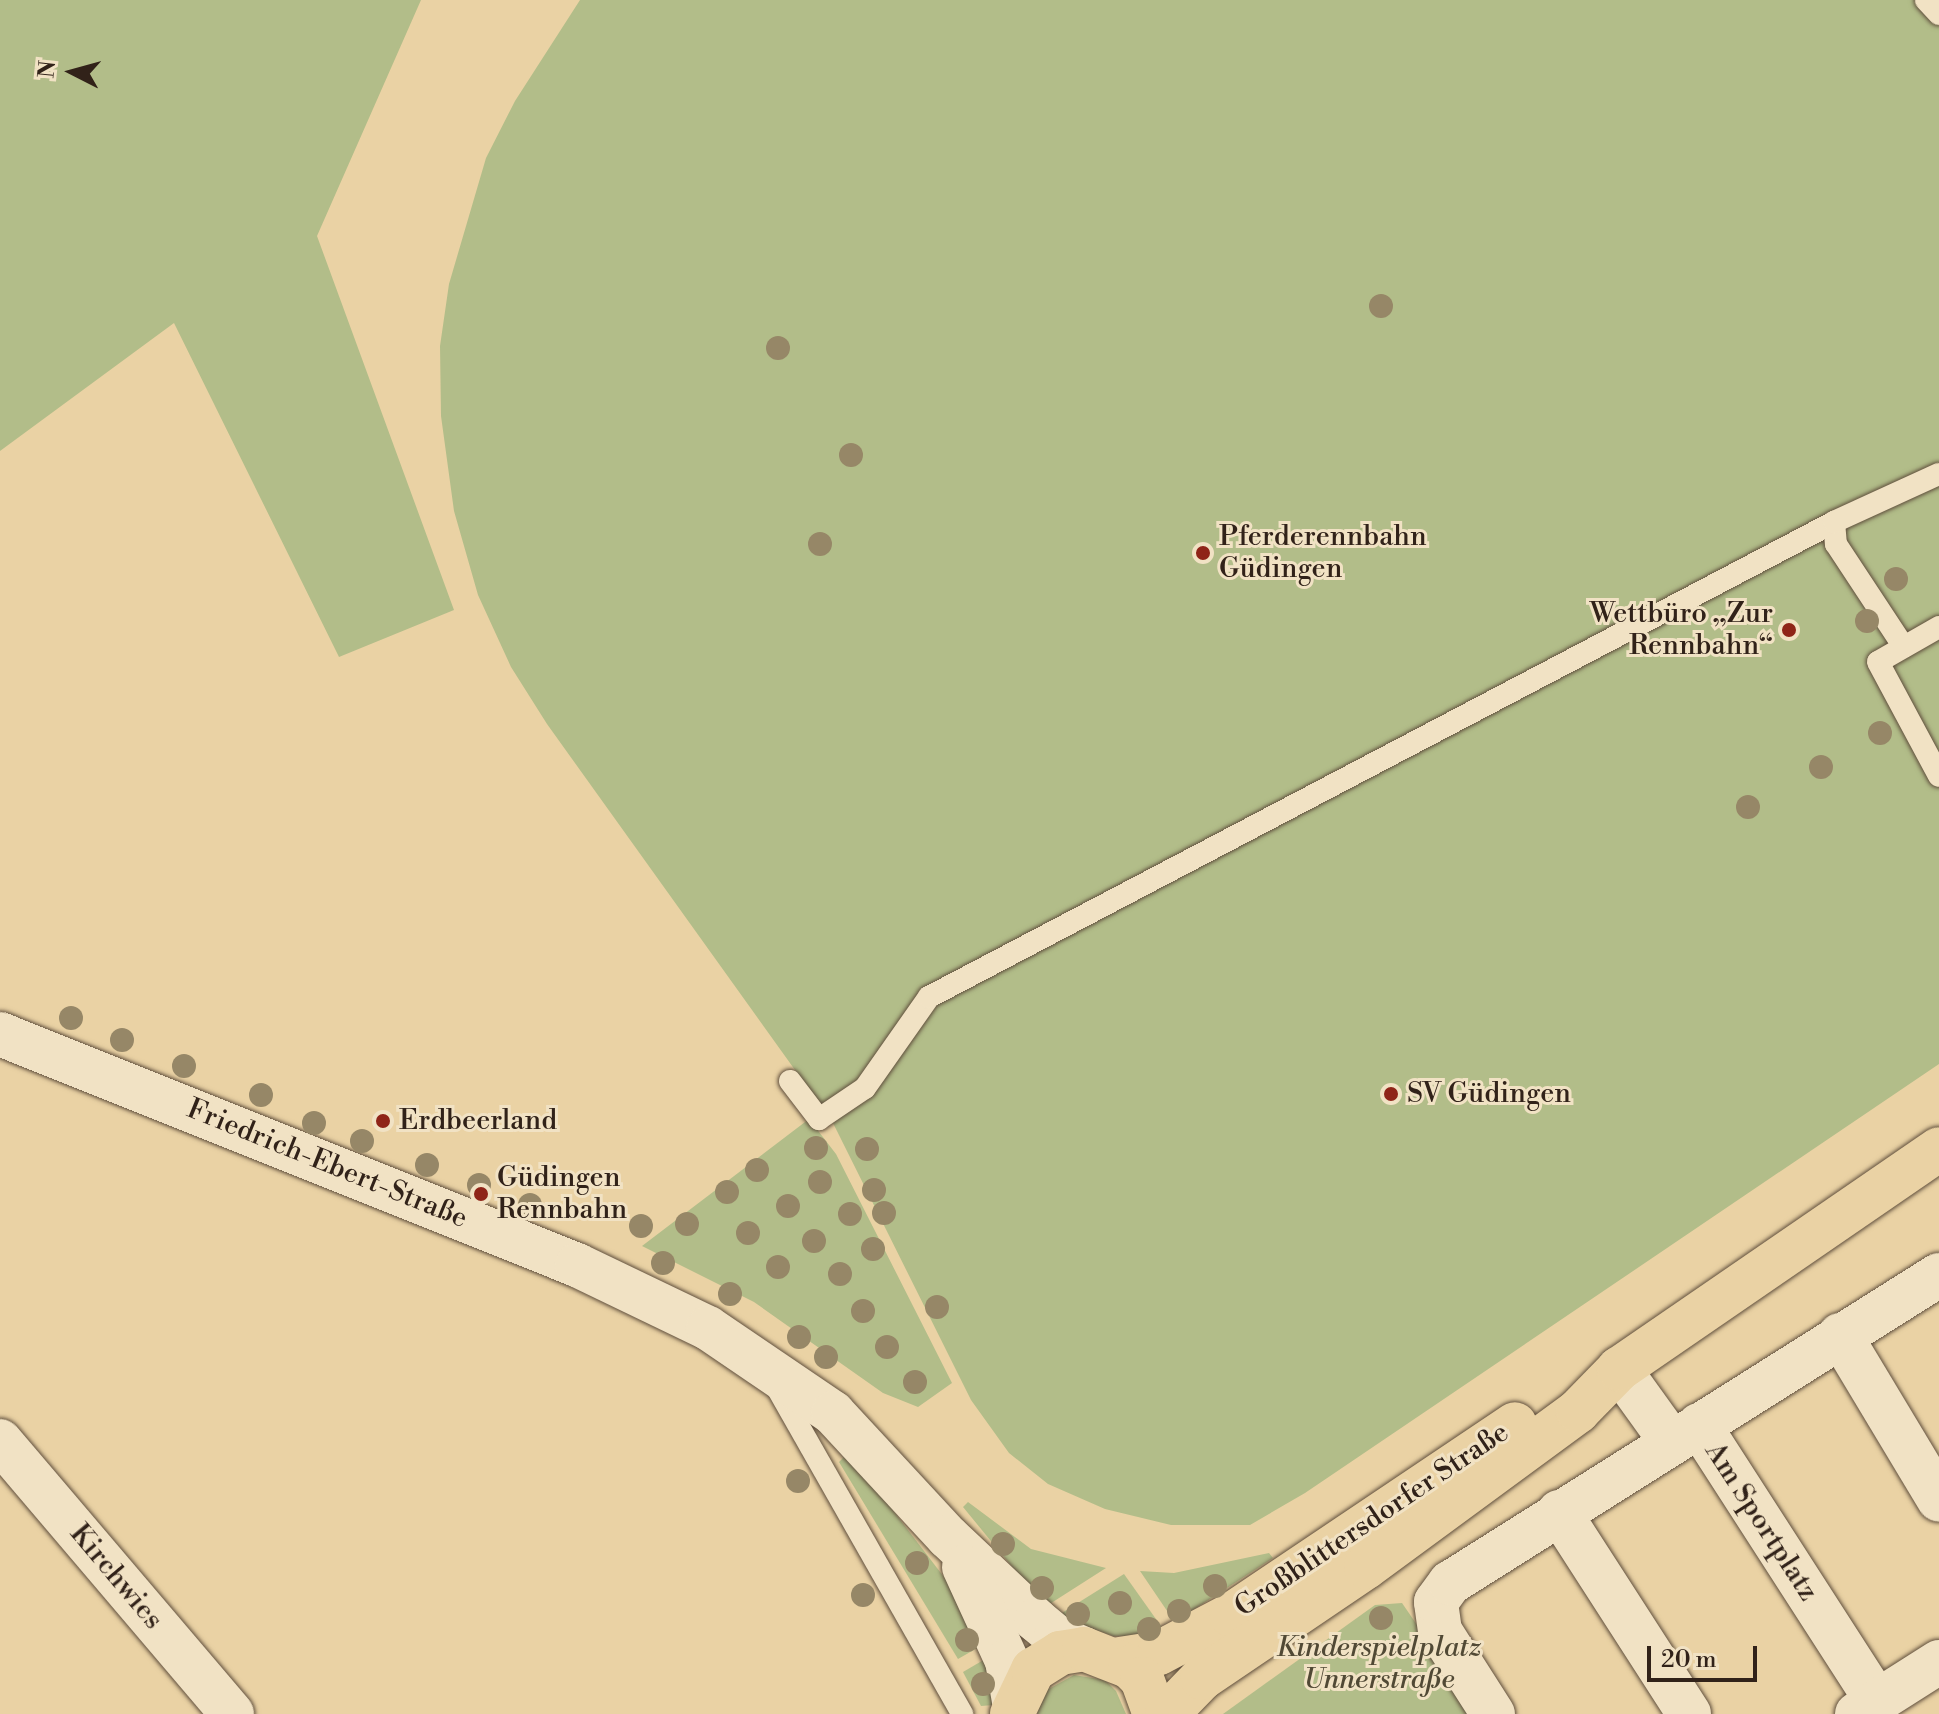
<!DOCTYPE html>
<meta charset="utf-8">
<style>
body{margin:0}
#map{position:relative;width:1939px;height:1714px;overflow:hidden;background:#ead2a4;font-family:"Libre Bodoni",serif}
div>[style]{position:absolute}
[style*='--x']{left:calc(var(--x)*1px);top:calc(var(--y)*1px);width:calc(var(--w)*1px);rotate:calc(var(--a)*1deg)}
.green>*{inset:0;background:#b2bd89}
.roads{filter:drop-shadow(0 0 2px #5f4e3c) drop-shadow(0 0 2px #5f4e3c)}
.lane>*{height:22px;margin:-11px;padding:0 11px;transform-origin:11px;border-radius:11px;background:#f1e2c4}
.street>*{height:44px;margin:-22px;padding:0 22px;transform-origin:22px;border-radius:22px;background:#f1e2c4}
.secondary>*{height:44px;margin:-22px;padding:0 22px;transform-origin:22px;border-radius:22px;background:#f1e2c4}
.primary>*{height:44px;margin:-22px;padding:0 22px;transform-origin:22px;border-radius:22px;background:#ead2a4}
.trees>*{width:24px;height:24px;margin:-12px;border-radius:50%;background:#968767}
.dots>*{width:22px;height:22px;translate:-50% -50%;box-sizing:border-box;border:4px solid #f1e2c4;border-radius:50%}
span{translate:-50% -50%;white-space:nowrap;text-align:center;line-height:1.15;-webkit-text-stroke:6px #f1e2c4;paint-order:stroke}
.poi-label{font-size:28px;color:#312219}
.left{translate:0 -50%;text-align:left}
.right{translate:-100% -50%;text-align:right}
.street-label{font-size:28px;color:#312219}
.park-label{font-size:28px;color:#514935;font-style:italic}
.north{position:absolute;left:32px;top:32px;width:80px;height:80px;-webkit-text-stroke:6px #f1e2c4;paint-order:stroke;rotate:276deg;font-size:22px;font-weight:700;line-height:32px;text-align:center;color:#312219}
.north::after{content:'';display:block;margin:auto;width:28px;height:36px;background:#312219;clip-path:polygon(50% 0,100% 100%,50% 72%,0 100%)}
.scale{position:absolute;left:1647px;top:1646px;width:110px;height:36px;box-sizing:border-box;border:4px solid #312219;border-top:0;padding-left:10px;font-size:24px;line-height:28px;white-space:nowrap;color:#312219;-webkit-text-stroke:6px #f1e2c4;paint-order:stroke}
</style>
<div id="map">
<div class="green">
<div style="clip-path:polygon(0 0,421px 0,317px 236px,454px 610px,339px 657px,174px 323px,0 451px)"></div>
<div style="clip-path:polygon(580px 0,1939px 0,1939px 1064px,1305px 1493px,1250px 1525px,1171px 1525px,1105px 1509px,1048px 1484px,1009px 1453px,971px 1400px,833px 1123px,547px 724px,511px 667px,478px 595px,454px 511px,441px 416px,440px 346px,449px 284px,486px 158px,515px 101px)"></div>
<div style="clip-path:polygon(809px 1119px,836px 1154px,952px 1383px,918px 1407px,883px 1393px,754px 1302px,642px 1246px)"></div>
<div style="clip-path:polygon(844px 1457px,888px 1504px,970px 1611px,986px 1643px,958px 1659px,839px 1462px)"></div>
<div style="clip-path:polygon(968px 1502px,1031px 1549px,1106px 1568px,1045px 1607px,963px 1507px)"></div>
<div style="clip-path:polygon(1269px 1553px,1273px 1558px,1193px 1610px,1180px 1630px,1140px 1571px,1174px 1573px)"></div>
<div style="clip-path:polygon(1124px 1574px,1168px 1636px,1113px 1636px,1057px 1616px)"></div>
<div style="clip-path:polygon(1402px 1603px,1478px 1714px,1223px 1714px,1375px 1605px)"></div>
<div style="clip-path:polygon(992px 1655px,994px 1705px,981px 1706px,963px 1672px)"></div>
<div style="clip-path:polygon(1074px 1675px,1105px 1680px,1116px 1691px,1126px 1714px,1037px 1714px,1047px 1690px)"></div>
</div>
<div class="roads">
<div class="lane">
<div style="--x:1926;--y:0;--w:19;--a:47"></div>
<div style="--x:1834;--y:522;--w:22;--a:85"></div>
<div style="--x:1836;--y:544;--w:123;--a:56.6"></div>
<div style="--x:1939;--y:627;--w:70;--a:150.2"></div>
<div style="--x:1878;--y:662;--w:129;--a:61.8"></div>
<div style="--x:790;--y:1081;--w:48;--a:52.7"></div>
<div style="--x:819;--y:1119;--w:55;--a:-34"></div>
<div style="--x:865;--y:1088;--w:111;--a:-54.9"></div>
<div style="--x:929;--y:997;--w:1022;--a:-27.69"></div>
<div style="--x:1834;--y:522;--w:115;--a:-24.6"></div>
<div style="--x:776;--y:1386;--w:377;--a:60.4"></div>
</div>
<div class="street">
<div style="--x:1840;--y:1335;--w:192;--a:59"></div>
<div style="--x:1619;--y:1369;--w:89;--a:54.2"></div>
<div style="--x:1699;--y:1425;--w:327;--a:57.2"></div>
<div style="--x:0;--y:1441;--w:358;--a:49.6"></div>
<div style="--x:1559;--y:1512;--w:240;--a:57.2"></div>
<div style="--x:1493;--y:1714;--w:98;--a:-122.6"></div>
<div style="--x:1440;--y:1631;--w:29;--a:-98"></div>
<div style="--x:1436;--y:1602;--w:24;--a:-54"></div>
<div style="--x:1450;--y:1583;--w:578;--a:-32.21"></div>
<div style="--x:1857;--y:1714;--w:97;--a:-32.4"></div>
</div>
<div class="secondary">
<div style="--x:0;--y:1034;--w:622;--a:21.82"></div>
<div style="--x:577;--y:1265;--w:145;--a:25.7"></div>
<div style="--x:708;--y:1328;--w:151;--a:34.2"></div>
<div style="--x:833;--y:1413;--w:169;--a:47.2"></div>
<div style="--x:948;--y:1537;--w:121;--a:43.3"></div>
<div style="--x:1036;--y:1620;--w:26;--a:40"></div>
<div style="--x:1056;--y:1637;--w:30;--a:23"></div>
<div style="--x:964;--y:1567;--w:103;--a:65.4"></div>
<div style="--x:1007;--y:1661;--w:41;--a:80.1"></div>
</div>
<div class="primary">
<div style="--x:1120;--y:1659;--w:39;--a:-9"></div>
<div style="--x:1159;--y:1653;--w:81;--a:-27.8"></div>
<div style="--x:1231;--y:1615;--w:342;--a:-33.9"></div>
<div style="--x:1012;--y:1714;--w:49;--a:-64.5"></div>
<div style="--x:1033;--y:1670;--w:32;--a:-32"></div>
<div style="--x:1060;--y:1653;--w:24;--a:-9"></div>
<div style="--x:1084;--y:1649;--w:49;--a:21.4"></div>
<div style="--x:1130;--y:1667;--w:17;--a:45"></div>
<div style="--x:1142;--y:1679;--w:37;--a:70"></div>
<div style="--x:1167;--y:1714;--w:50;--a:-45.8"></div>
<div style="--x:1202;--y:1678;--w:198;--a:-34.1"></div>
<div style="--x:1366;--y:1567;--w:263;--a:-36.3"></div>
<div style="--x:1578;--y:1411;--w:59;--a:-45.7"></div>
<div style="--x:1619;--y:1369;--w:388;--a:-34.5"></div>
</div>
</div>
<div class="trees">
<div style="left:1381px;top:306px"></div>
<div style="left:778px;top:348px"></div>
<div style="left:851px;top:455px"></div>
<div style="left:820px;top:544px"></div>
<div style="left:1896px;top:579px"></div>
<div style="left:1867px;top:621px"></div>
<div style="left:1880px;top:733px"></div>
<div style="left:1821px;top:767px"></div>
<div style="left:1748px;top:807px"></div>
<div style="left:71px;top:1018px"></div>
<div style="left:122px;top:1040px"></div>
<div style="left:184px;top:1066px"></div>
<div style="left:261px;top:1095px"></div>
<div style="left:314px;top:1123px"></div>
<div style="left:362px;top:1141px"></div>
<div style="left:816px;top:1148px"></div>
<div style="left:867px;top:1149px"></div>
<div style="left:427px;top:1165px"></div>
<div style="left:757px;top:1170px"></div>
<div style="left:820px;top:1182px"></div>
<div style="left:479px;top:1185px"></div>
<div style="left:874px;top:1190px"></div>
<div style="left:727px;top:1192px"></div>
<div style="left:530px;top:1205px"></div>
<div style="left:788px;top:1206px"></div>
<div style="left:884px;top:1213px"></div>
<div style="left:850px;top:1214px"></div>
<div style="left:687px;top:1224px"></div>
<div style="left:641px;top:1226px"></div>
<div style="left:748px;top:1233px"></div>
<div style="left:814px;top:1241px"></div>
<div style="left:873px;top:1249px"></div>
<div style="left:663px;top:1263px"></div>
<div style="left:778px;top:1267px"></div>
<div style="left:840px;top:1274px"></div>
<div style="left:730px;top:1294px"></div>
<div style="left:937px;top:1307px"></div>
<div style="left:863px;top:1311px"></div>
<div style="left:799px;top:1337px"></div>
<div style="left:887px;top:1347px"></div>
<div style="left:826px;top:1357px"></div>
<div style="left:915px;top:1382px"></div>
<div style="left:798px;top:1481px"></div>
<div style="left:1003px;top:1544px"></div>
<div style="left:917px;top:1563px"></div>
<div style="left:1215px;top:1586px"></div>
<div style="left:1042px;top:1588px"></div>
<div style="left:863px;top:1595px"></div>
<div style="left:1120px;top:1603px"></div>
<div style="left:1179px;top:1611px"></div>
<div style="left:1078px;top:1614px"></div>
<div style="left:1381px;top:1618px"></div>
<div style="left:1149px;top:1629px"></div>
<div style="left:967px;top:1640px"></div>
<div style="left:983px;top:1684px"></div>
</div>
<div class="dots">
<div style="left:1203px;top:553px;background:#8f2418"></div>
<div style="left:1789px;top:630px;background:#8f2418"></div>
<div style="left:1391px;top:1094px;background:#8f2418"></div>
<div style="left:383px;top:1121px;background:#8f2418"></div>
<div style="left:481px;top:1194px;background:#8f2418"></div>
</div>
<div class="poi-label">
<span class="left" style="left:1219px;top:553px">Pferderennbahn<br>Güdingen</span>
<span class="right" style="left:1773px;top:630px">Wettbüro „Zur<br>Rennbahn“</span>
<span class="left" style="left:1407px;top:1094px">SV Güdingen</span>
<span class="left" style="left:399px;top:1121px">Erdbeerland</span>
<span class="left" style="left:497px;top:1194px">Güdingen<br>Rennbahn</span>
</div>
<div class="street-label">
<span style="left:327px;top:1164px;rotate:22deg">Friedrich-Ebert-Straße</span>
<span style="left:1372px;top:1520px;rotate:-34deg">Großblittersdorfer Straße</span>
<span style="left:1761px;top:1522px;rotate:57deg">Am Sportplatz</span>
<span style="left:116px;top:1577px;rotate:50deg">Kirchwies</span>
</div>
<div class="park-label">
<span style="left:1379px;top:1664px">Kinderspielplatz<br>Unnerstraße</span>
</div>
<div class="north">N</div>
<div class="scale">20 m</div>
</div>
